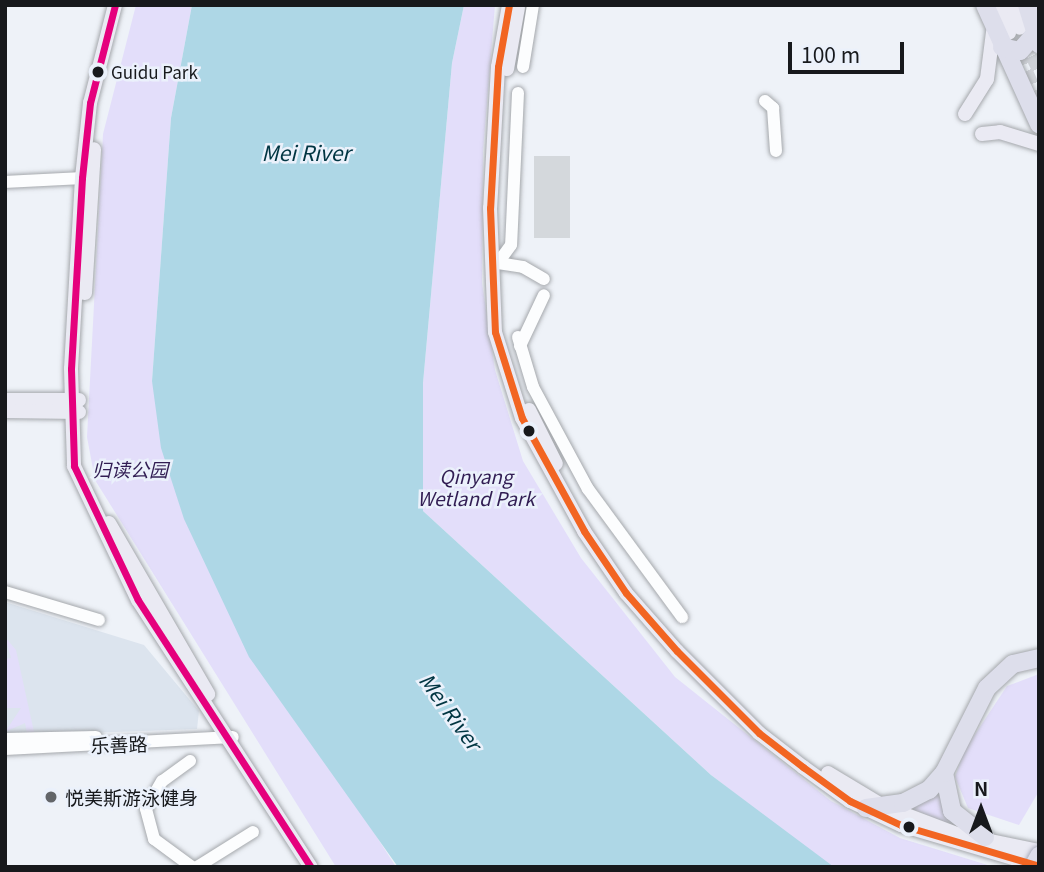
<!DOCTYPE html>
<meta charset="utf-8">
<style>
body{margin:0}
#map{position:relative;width:1044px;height:872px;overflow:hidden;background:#eef2f8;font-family:Georgia,"Noto Sans SC",serif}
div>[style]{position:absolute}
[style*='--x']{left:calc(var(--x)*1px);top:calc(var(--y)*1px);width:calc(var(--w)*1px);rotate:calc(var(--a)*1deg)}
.built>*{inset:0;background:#dce4ee}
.green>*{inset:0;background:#e3defa}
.water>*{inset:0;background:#aed7e6}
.building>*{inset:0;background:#d4d8dc;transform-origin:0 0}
.major-tunnel>*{height:14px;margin-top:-7px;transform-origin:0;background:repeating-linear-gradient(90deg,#ced1d7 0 14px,transparent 0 21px)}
.roads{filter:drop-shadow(0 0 2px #a5a8ac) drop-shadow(0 0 2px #a5a8ac)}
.minor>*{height:12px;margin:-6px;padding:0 6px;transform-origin:6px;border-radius:6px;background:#fcfdfe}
.major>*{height:14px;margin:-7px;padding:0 7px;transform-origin:7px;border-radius:7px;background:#eaeaf3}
.highway>*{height:18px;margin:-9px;padding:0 9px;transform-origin:9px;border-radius:9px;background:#dddeeb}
.bridges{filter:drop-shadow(0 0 2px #aaadbd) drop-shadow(0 0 2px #aaadbd)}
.highway-bridge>*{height:18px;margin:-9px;padding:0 9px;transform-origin:9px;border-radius:9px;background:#dddeeb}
.bus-1>*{height:7px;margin:-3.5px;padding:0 3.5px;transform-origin:3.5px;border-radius:3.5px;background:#f26522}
.bus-2>*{height:7px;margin:-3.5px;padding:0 3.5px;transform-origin:3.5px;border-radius:3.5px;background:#e5007d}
.dots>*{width:19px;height:19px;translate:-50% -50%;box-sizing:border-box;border:4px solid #ebf1fb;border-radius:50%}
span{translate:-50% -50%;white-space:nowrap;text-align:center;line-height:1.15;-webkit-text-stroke:5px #ebf1fb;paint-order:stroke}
.bus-label{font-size:17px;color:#17191c}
.left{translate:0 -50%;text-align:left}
.park-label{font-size:19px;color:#311d53;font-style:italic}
.street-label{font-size:19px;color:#17191c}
.poi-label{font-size:19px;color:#17191c}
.water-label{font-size:21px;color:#003542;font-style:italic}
.frame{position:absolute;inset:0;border:7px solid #17191c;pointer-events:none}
.north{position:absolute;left:946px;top:774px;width:70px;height:70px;-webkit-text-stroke:5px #ebf1fb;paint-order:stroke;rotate:0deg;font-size:19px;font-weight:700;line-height:28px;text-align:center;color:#17191c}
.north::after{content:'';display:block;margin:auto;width:24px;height:32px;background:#17191c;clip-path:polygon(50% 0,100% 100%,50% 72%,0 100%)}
.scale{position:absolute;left:788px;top:42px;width:116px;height:32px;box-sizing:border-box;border:4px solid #17191c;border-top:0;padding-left:9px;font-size:21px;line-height:24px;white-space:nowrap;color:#17191c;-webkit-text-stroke:5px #ebf1fb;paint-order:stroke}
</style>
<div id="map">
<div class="built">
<div style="clip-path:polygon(5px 602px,144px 645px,199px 711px,197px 729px,5px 736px)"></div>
</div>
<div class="green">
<div style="clip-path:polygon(136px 5px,192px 5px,171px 118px,152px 381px,336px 773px,396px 867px,336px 867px,95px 480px,87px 437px,103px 134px)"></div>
<div style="clip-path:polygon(464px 5px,495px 5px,483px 151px,482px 283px,495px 370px,523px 461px,581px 558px,675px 677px,831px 801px,900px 838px,994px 867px,834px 867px,821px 860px,711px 775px,423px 511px,423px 383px,452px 63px)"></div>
<div style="clip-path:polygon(5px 637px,16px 650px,34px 732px,27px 733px,25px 723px,5px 732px,21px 708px,5px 708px,5px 659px,11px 658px)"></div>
<div style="clip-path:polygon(1039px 674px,1039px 791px,1019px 825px,968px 808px,955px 777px,964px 751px,1007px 686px)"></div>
<div style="clip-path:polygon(939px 790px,946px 809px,957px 827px,907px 807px)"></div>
</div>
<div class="water">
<div style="clip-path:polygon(192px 5px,464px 5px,452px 63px,423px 383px,423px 511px,711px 775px,834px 867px,398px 867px,249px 657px,184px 519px,161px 448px,152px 381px,171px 118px)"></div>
</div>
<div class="building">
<div style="left:534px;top:156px;width:36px;height:82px"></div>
</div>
<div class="major-tunnel">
<div style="--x:1009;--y:33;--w:74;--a:66.2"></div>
<div style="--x:1023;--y:37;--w:37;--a:64"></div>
</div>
<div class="roads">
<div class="minor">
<div style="--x:523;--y:67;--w:63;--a:-80.8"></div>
<div style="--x:518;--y:93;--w:152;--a:92.6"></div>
<div style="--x:511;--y:245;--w:22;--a:126"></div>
<div style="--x:498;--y:263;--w:25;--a:9"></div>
<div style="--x:523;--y:267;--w:24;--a:30"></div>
<div style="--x:765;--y:101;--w:11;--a:41"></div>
<div style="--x:773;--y:108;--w:43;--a:86"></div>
<div style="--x:5;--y:182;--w:77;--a:-3"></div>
<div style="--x:518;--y:337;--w:52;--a:73.3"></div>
<div style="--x:533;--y:387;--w:116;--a:61.7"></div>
<div style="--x:588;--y:489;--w:159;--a:53.7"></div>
<div style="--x:520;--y:346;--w:56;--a:-64.8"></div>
<div style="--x:5;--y:592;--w:98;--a:16.6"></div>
<div style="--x:5;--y:739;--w:91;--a:-1.3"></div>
<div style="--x:5;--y:749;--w:228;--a:-3"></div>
<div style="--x:190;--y:761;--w:34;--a:144"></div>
<div style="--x:162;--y:781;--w:32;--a:120"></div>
<div style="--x:146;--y:809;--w:31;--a:75"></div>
<div style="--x:154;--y:839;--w:47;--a:36.4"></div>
<div style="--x:197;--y:867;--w:66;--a:-32"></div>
</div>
<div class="major">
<div style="--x:115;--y:5;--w:101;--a:104.3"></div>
<div style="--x:90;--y:103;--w:75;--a:96.1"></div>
<div style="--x:82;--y:178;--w:191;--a:93.3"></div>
<div style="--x:71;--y:369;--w:97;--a:88.2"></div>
<div style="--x:74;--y:466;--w:148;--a:64.5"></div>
<div style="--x:138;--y:600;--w:318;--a:57.1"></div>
<div style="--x:509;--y:5;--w:63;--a:100.1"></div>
<div style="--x:498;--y:67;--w:141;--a:93.2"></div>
<div style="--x:490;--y:208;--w:124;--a:87.7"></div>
<div style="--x:495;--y:332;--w:90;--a:72.6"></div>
<div style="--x:522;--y:418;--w:129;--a:61.2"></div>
<div style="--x:584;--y:531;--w:75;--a:55.9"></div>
<div style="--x:626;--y:593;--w:77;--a:48.7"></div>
<div style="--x:677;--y:651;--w:116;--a:45"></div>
<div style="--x:759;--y:733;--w:56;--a:37.7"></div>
<div style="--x:803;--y:767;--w:58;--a:35.9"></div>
<div style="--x:850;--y:801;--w:56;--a:25.2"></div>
<div style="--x:901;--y:825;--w:144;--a:16.5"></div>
<div style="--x:1001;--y:5;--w:29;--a:74"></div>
<div style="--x:1012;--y:5;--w:24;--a:71"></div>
<div style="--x:507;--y:69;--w:63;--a:-79.9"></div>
<div style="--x:965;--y:114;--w:41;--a:-57.8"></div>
<div style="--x:987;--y:79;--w:47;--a:-82.7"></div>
<div style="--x:982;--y:134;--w:18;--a:-6"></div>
<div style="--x:1000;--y:132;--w:41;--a:17.1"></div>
<div style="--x:85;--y:293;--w:144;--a:-86.4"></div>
<div style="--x:5;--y:400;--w:74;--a:0"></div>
<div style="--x:529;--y:410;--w:60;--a:63.4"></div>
<div style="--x:5;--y:411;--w:74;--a:0.8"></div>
<div style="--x:109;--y:523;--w:198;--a:59.9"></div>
<div style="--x:828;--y:773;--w:64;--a:31"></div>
<div style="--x:883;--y:806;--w:79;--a:20.7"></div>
<div style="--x:957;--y:834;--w:84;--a:11.7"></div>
</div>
<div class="highway">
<div style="--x:985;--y:5;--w:131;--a:65.6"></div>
<div style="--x:1027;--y:5;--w:41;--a:72.9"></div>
<div style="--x:1002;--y:47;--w:18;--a:13"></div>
<div style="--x:1020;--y:51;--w:23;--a:-49"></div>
<div style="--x:944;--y:773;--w:39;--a:78"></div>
<div style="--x:952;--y:811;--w:42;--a:38.2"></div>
<div style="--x:866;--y:808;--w:37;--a:-8"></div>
<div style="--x:903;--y:803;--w:29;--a:-27"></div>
<div style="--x:929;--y:790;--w:23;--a:-49"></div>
<div style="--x:944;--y:773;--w:95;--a:-63.2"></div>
<div style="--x:987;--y:688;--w:35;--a:-43"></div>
<div style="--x:1013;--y:664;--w:27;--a:-13"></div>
</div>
</div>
<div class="bridges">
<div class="highway-bridge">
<div style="--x:1033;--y:867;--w:13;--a:-61"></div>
</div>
</div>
<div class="bus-1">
<div style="--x:509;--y:5;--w:63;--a:100.1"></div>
<div style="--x:498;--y:67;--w:141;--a:93.2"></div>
<div style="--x:490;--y:208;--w:124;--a:87.7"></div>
<div style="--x:495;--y:332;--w:90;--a:72.6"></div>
<div style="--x:522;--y:418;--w:129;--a:61.2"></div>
<div style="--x:584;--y:531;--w:75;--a:55.9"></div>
<div style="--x:626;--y:593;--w:77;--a:48.7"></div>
<div style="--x:677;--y:651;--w:116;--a:45"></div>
<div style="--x:759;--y:733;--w:56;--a:37.7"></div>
<div style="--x:803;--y:767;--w:58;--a:35.9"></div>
<div style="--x:850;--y:801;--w:56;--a:25.2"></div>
<div style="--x:901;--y:825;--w:144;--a:16.5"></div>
</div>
<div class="bus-2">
<div style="--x:115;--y:5;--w:101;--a:104.3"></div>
<div style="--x:90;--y:103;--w:75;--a:96.1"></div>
<div style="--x:82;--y:178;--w:191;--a:93.3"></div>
<div style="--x:71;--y:369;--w:97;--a:88.2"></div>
<div style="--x:74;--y:466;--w:148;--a:64.5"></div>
<div style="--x:138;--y:600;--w:318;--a:57.1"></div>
</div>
<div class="dots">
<div style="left:98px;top:72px;background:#17191c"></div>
<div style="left:529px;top:431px;background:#17191c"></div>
<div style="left:51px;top:797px;background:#626569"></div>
<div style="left:909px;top:827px;background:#17191c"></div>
</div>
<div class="bus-label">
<span class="left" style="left:111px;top:72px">Guidu Park</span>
</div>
<div class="park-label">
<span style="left:130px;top:469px">归读公园</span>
<span style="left:476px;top:487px">Qinyang<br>Wetland Park</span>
</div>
<div class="street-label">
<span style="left:119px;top:744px;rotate:-2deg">乐善路</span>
</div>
<div class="poi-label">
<span class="left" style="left:65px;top:797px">悦美斯游泳健身</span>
</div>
<div class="water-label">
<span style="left:306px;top:152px">Mei River</span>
<span style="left:451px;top:711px;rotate:54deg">Mei River</span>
</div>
<div class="frame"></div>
<div class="north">N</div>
<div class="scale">100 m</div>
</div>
